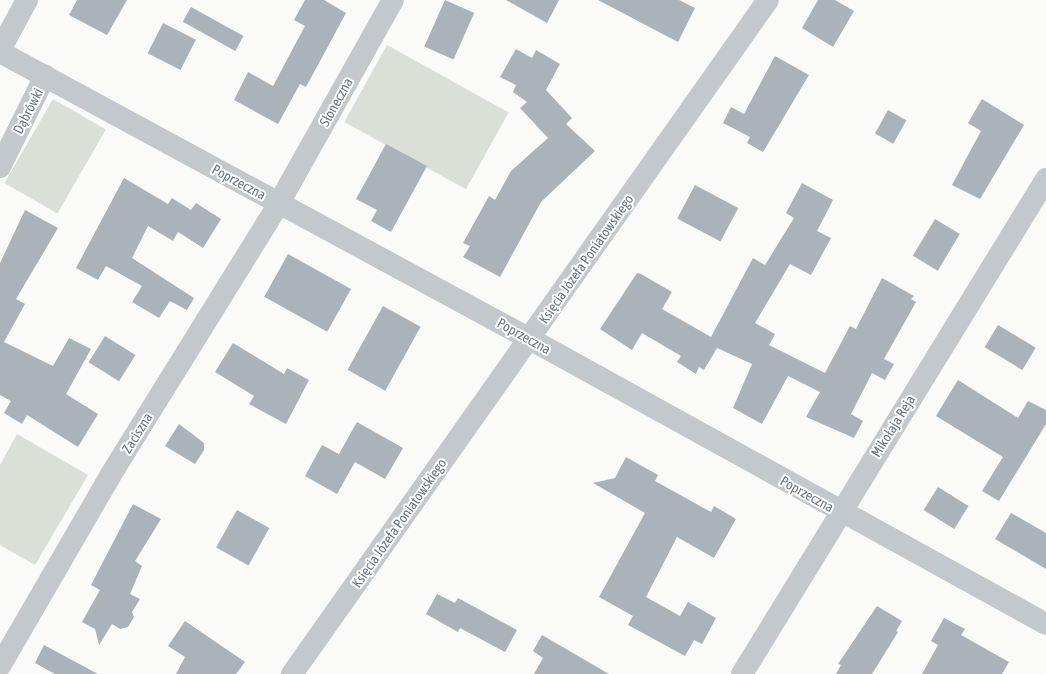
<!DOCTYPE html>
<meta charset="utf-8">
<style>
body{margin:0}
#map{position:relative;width:1046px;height:674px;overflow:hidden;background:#fafaf8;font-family:"Asap Condensed",sans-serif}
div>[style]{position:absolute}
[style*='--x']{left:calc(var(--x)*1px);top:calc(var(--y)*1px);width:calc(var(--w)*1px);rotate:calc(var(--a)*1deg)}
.green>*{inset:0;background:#dadfd7;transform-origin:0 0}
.building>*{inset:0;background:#aab3b9;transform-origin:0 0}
.street>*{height:22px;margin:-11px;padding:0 11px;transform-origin:11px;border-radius:11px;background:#c3c8cc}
span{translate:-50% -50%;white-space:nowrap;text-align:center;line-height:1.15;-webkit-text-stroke:4px #fff;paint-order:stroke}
.street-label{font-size:14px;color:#657683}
</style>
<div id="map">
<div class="green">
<div style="left:387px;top:45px;width:139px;height:88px;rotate:29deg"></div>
<div style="left:53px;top:99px;width:61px;height:97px;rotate:30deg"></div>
<div style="clip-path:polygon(17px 434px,88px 475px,35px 565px,0 545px,0 465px)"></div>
</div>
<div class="building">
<div style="clip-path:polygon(77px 0,127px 0,107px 35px,69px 15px)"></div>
<div style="clip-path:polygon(305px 0,324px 0,346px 13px,306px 87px,300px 84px,278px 124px,234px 100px,248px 72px,273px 86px,305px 26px,294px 20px)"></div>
<div style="left:445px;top:0;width:32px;height:51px;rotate:24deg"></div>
<div style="clip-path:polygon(506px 0,559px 0,547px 23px)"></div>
<div style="clip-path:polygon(598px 0,679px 0,695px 8px,678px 42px)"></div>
<div style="clip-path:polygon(818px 0,835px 0,854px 11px,833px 47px,802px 28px)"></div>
<div style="left:191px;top:7px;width:60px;height:17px;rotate:29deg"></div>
<div style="left:163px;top:23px;width:37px;height:34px;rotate:27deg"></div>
<div style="clip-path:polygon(516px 49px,532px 58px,536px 50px,560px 64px,546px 90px,572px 118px,566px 124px,595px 151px,541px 202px,500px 277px,463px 257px,470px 246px,463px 243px,489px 196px,495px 200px,511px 171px,548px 138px,520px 108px,527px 102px,513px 92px,516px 85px,500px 77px)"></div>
<div style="clip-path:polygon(775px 56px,809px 75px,763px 152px,747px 143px,750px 137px,723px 123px,731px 107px,744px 114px)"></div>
<div style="clip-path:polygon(982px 99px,1024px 125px,980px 199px,952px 185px,981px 131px,968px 123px)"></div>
<div style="left:888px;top:110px;width:21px;height:27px;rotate:29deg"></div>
<div style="clip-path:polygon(386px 144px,427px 166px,391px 232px,371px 221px,377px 210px,356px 199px)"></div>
<div style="clip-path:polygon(124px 178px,168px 204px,172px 198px,191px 210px,196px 203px,221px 219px,203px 248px,178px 232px,173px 241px,148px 226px,132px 258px,194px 298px,187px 310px,170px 301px,159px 318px,132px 302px,142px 286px,106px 266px,98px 280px,76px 268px)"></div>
<div style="clip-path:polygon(802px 183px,833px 200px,817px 231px,831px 238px,811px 275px,790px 264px,755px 323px,775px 334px,769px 345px,825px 373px,850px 326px,856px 329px,882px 278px,914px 296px,911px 299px,916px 302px,884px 359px,894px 364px,885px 380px,872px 373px,851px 414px,863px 421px,854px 438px,806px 417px,820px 392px,788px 376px,762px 424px,733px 408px,752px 364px,717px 348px,704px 370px,699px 367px,696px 374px,677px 362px,681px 356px,642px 333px,632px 350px,600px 329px,637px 273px,641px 274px,672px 292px,662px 309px,711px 337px,753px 258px,765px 265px,794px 218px,786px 213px)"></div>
<div style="left:695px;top:185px;width:49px;height:38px;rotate:28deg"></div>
<div style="clip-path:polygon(25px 210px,58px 228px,16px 299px,25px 304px,4px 342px,53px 366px,69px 338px,91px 349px,66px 394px,98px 414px,78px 447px,27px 415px,22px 424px,4px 413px,11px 401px,0 395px,0 263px)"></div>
<div style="left:935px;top:219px;width:29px;height:43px;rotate:31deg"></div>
<div style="left:288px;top:254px;width:72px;height:49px;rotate:29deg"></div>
<div style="left:383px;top:306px;width:43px;height:73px;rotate:29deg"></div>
<div style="left:998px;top:325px;width:44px;height:26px;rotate:31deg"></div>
<div style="left:105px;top:336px;width:36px;height:31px;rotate:32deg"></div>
<div style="clip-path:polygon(233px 343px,284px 374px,287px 368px,309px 380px,286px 424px,249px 404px,254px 396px,215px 372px)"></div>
<div style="clip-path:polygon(958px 380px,1018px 418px,1028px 401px,1046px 410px,1046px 424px,999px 501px,982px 491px,1003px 457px,936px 416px)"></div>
<div style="clip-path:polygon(357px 422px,403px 448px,385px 479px,355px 462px,337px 494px,305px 476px,322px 445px,339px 454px)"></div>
<div style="clip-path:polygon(179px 424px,204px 443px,204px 450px,195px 464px,165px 446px)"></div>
<div style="clip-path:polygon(626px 457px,658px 475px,655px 481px,711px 512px,714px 506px,736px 519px,714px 558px,677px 537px,646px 597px,680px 616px,688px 602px,716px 618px,702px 644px,694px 640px,685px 656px,628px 625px,633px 616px,599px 597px,645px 513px,593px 483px,615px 478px)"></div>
<div style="left:938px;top:487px;width:36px;height:27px;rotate:32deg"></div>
<div style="clip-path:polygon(133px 504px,161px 519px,135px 561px,142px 566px,130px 594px,140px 599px,132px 612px,134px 617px,128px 627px,120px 629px,112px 624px,99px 645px,95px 629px,82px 622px,100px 590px,91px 585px)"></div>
<div style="left:237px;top:510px;width:37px;height:43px;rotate:29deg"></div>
<div style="clip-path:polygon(1011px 513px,1046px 533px,1046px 569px,995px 539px)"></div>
<div style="clip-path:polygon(437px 594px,455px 603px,458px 598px,517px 630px,505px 652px,460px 628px,458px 632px,426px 614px)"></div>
<div style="clip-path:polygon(877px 606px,902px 621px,896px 631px,898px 632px,872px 674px,836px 674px,841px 665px,838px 664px)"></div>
<div style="clip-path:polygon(944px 618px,965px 629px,961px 635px,1009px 662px,1002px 674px,922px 674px,938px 645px,931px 641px)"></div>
<div style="clip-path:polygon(185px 621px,245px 662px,236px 674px,176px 674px,185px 657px,168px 646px)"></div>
<div style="clip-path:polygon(542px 635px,609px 674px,534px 674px,543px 658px,533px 651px)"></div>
<div style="clip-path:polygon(44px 645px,98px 674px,55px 674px,35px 663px)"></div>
</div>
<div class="street">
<div style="--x:0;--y:50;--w:57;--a:-61.6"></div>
<div style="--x:0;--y:52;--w:603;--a:28.44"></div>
<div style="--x:530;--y:339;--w:589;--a:28.91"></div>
<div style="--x:0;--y:167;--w:102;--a:-63.7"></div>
<div style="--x:0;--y:666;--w:220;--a:-59.9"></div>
<div style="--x:110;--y:476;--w:321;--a:-58.2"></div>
<div style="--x:279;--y:203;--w:233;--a:-60.7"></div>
<div style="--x:292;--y:674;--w:825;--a:-54.77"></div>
<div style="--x:742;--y:674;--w:581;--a:-58.44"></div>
</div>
<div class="street-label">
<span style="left:336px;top:102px;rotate:-61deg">Słoneczna</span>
<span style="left:28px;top:111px;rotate:-63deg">Dąbrówki</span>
<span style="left:239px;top:182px;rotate:28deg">Poprzeczna</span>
<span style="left:586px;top:259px;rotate:-55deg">Księcia Józefa Poniatowskiego</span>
<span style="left:524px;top:336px;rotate:29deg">Poprzeczna</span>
<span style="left:893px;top:426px;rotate:-58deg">Mikołaja Reja</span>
<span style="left:137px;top:433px;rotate:-58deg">Zaciszna</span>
<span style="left:807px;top:494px;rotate:29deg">Poprzeczna</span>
<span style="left:399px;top:523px;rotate:-55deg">Księcia Józefa Poniatowskiego</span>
</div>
</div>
